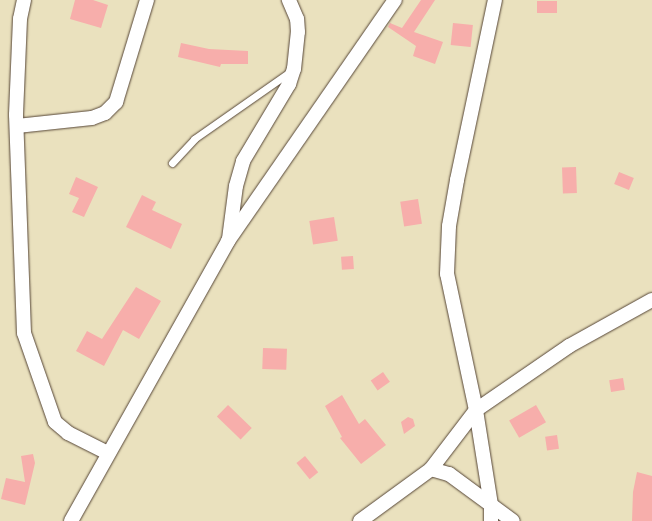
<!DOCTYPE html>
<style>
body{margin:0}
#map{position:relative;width:652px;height:521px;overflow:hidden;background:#eae1be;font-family:"Indie Flower",sans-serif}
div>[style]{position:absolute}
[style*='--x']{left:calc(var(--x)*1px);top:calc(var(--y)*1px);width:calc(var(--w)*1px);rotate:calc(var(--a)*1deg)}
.building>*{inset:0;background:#f7aeab;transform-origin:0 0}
.roads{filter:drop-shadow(0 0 1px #554536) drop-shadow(0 0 1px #554536)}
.lane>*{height:7px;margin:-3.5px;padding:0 3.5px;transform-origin:3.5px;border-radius:3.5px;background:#fff}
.street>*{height:14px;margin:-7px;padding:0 7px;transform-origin:7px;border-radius:7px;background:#fff}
span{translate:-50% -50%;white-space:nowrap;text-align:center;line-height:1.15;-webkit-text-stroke:4px #f7f3e8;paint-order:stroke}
</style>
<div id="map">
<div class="building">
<div style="clip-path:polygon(75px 0,93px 0,108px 5px,101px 28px,70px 19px)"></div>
<div style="clip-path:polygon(421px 0,435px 0,414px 32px,443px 42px,435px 64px,413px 56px,416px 46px,388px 27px,390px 23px,402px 28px)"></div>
<div style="left:537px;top:1px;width:20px;height:12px"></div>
<div style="left:453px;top:23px;width:20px;height:22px;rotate:6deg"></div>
<div style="clip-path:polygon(181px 43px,209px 49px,248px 51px,248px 64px,221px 64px,220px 67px,178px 57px)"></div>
<div style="left:576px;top:167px;width:26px;height:14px;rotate:88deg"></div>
<div style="left:619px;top:172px;width:16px;height:13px;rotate:22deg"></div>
<div style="clip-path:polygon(76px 177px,98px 187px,84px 217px,72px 212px,79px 198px,69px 194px)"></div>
<div style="clip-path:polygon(142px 195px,156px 202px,152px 210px,182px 224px,171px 249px,126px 227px)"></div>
<div style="left:418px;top:199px;width:25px;height:18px;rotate:81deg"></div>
<div style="left:334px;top:217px;width:24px;height:25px;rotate:81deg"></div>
<div style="left:353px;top:256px;width:13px;height:12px;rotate:86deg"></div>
<div style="clip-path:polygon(136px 287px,161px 301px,139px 339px,123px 330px,104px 366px,76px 351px,87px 331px,102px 339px)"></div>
<div style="left:263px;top:348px;width:24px;height:21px;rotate:2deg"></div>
<div style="left:383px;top:372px;width:12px;height:15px;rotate:55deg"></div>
<div style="left:623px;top:378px;width:12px;height:14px;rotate:81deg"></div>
<div style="clip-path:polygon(342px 395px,359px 424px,365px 419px,386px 445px,361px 464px,340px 438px,342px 437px,325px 406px)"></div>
<div style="left:228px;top:405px;width:33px;height:16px;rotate:44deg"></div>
<div style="left:536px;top:405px;width:20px;height:31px;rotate:60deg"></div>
<div style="clip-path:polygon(408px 417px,413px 419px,415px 426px,404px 434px,401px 422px)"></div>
<div style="left:557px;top:435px;width:14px;height:12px;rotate:82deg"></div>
<div style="clip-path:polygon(33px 454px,35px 463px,25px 505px,1px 499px,6px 478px,25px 482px,21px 456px)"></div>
<div style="left:305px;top:456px;width:21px;height:11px;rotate:51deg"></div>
<div style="clip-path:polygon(637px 472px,652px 476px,652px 521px,632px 521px,633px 492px)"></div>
</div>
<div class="roads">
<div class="lane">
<div style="--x:172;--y:163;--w:33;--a:-47"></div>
<div style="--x:194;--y:139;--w:118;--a:-35"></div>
</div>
<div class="street">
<div style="--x:24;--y:0;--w:19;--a:102"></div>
<div style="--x:20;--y:19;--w:96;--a:92.4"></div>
<div style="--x:16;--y:115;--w:218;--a:87.9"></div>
<div style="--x:24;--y:333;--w:94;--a:70.8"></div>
<div style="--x:55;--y:422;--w:17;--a:40"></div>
<div style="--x:68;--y:433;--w:45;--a:26.6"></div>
<div style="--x:17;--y:126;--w:75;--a:-6.1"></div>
<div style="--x:92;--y:118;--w:14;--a:-21"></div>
<div style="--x:105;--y:113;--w:16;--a:-45"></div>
<div style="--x:116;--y:102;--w:107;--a:-73.1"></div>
<div style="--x:229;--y:239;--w:53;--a:-82.5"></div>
<div style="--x:236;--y:186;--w:26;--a:-74"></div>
<div style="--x:243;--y:161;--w:90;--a:-59.1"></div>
<div style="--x:289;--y:84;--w:16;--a:-72"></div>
<div style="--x:294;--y:69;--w:37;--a:-84"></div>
<div style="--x:298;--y:32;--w:13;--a:-94"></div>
<div style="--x:297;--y:19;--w:21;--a:-113"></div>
<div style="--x:431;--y:469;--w:19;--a:16"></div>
<div style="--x:449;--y:474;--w:79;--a:36.3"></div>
<div style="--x:71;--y:521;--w:321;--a:-60.7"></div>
<div style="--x:228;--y:241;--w:293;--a:-55.3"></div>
<div style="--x:360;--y:521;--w:88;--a:-36.2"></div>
<div style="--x:431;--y:469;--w:74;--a:-52.7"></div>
<div style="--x:476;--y:410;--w:113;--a:-34.5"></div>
<div style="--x:569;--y:346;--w:95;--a:-29"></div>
<div style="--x:491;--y:521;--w:16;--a:-90"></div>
<div style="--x:491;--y:505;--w:96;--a:-99"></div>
<div style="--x:476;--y:410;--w:139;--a:-102"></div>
<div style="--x:447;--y:274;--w:48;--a:-87.6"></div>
<div style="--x:449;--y:226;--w:47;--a:-80.1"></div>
<div style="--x:457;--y:180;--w:184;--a:-78.1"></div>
</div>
</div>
</div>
